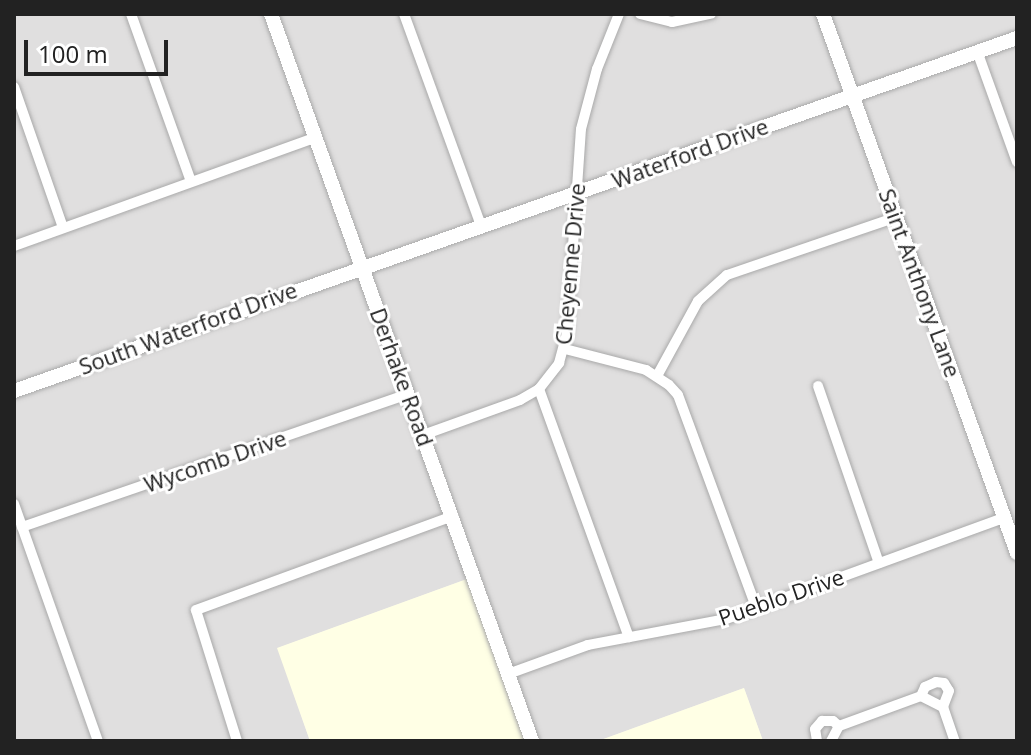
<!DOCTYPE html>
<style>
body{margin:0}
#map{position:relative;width:1031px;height:755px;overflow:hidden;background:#f2efe9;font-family:"Open Sans",sans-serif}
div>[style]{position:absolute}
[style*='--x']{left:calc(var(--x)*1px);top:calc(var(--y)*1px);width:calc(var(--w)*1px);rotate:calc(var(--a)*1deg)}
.residential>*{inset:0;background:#e0dfdf}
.education>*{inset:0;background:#ffffe5}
.roads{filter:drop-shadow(0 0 2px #a9a9a9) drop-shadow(0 0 2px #a9a9a9)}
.minor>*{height:10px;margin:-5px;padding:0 5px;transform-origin:5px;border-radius:5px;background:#fff}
.tertiary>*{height:14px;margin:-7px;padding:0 7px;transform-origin:7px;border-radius:7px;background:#fff}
span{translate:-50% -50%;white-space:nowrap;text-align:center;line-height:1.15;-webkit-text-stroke:6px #fff;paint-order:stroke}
.street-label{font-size:22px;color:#222}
.frame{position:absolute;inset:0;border:16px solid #222;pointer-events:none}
.scale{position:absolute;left:24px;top:40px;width:144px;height:36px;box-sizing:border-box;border:4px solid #222;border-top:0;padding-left:10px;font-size:24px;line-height:28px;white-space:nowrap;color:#222;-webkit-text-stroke:6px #fff;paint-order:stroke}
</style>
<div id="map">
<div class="residential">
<div style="clip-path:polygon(14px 14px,264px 14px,467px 579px,278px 648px,310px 741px,14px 741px)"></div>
<div style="clip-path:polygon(279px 14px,1017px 14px,1017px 741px,763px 741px,744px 688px,598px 741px,537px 741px)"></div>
</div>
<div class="education">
<div style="clip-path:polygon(467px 579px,525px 741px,310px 741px,277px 648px)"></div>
<div style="clip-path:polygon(744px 688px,763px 741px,598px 741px)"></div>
</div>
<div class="roads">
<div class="minor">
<div style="--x:131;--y:14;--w:178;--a:70.3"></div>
<div style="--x:404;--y:14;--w:226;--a:70"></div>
<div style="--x:640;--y:14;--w:33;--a:14"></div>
<div style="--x:672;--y:22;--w:40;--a:-12"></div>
<div style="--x:977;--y:51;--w:118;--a:70.2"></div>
<div style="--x:14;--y:87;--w:149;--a:70.8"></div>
<div style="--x:14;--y:246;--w:319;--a:-19.8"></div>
<div style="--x:565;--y:349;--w:84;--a:14.5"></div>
<div style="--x:646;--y:370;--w:27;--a:33"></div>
<div style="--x:669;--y:385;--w:13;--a:48"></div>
<div style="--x:678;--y:395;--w:226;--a:69.8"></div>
<div style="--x:657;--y:376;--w:85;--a:-61.3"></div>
<div style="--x:698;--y:301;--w:39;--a:-42"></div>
<div style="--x:727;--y:275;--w:179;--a:-18.9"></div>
<div style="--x:818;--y:386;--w:187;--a:71"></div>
<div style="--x:539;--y:389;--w:264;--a:70.1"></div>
<div style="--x:423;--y:435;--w:103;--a:-19.8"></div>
<div style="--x:520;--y:400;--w:22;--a:-30"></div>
<div style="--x:539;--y:389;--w:33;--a:-52"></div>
<div style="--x:559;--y:363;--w:30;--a:-75"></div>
<div style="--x:567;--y:334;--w:205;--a:-86.1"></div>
<div style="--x:581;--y:129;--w:62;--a:-75.1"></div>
<div style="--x:597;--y:69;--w:59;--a:-68.2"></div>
<div style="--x:14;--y:504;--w:251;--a:70.5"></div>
<div style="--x:22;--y:527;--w:408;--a:-19"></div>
<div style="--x:508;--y:674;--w:85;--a:-19.9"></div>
<div style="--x:588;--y:645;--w:140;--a:-10.7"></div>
<div style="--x:726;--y:619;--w:296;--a:-20"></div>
<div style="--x:921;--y:696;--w:10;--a:-66"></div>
<div style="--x:925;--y:687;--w:12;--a:-24"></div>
<div style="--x:936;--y:682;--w:8;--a:7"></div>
<div style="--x:944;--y:683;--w:9;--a:58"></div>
<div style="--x:949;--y:691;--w:17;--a:111"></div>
<div style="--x:237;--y:741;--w:137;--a:-107.4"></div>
<div style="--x:196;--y:610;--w:274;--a:-20.1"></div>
<div style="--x:817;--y:741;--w:12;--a:-99"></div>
<div style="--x:815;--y:729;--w:11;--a:-49"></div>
<div style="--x:822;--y:721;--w:11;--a:0"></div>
<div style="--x:833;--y:721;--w:8;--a:40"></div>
<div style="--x:831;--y:741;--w:17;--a:-62"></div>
<div style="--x:839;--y:726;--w:87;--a:-20.1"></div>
<div style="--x:921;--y:696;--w:25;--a:27"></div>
<div style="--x:943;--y:707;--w:36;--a:71"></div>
</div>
<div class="tertiary">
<div style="--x:271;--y:14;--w:772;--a:70.25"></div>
<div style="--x:823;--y:14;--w:573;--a:70.2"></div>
<div style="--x:14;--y:391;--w:1063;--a:-19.39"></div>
</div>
</div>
<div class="street-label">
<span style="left:690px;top:153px;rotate:-20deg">Waterford Drive</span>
<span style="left:570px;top:264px;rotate:-85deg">Cheyenne Drive</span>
<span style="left:920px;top:283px;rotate:70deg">Saint Anthony Lane</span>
<span style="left:188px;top:328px;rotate:-20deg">South Waterford Drive</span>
<span style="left:402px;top:377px;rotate:70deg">Derhake Road</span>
<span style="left:215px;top:461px;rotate:-19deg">Wycomb Drive</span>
<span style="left:781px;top:597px;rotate:-19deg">Pueblo Drive</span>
</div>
<div class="frame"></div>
<div class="scale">100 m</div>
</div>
